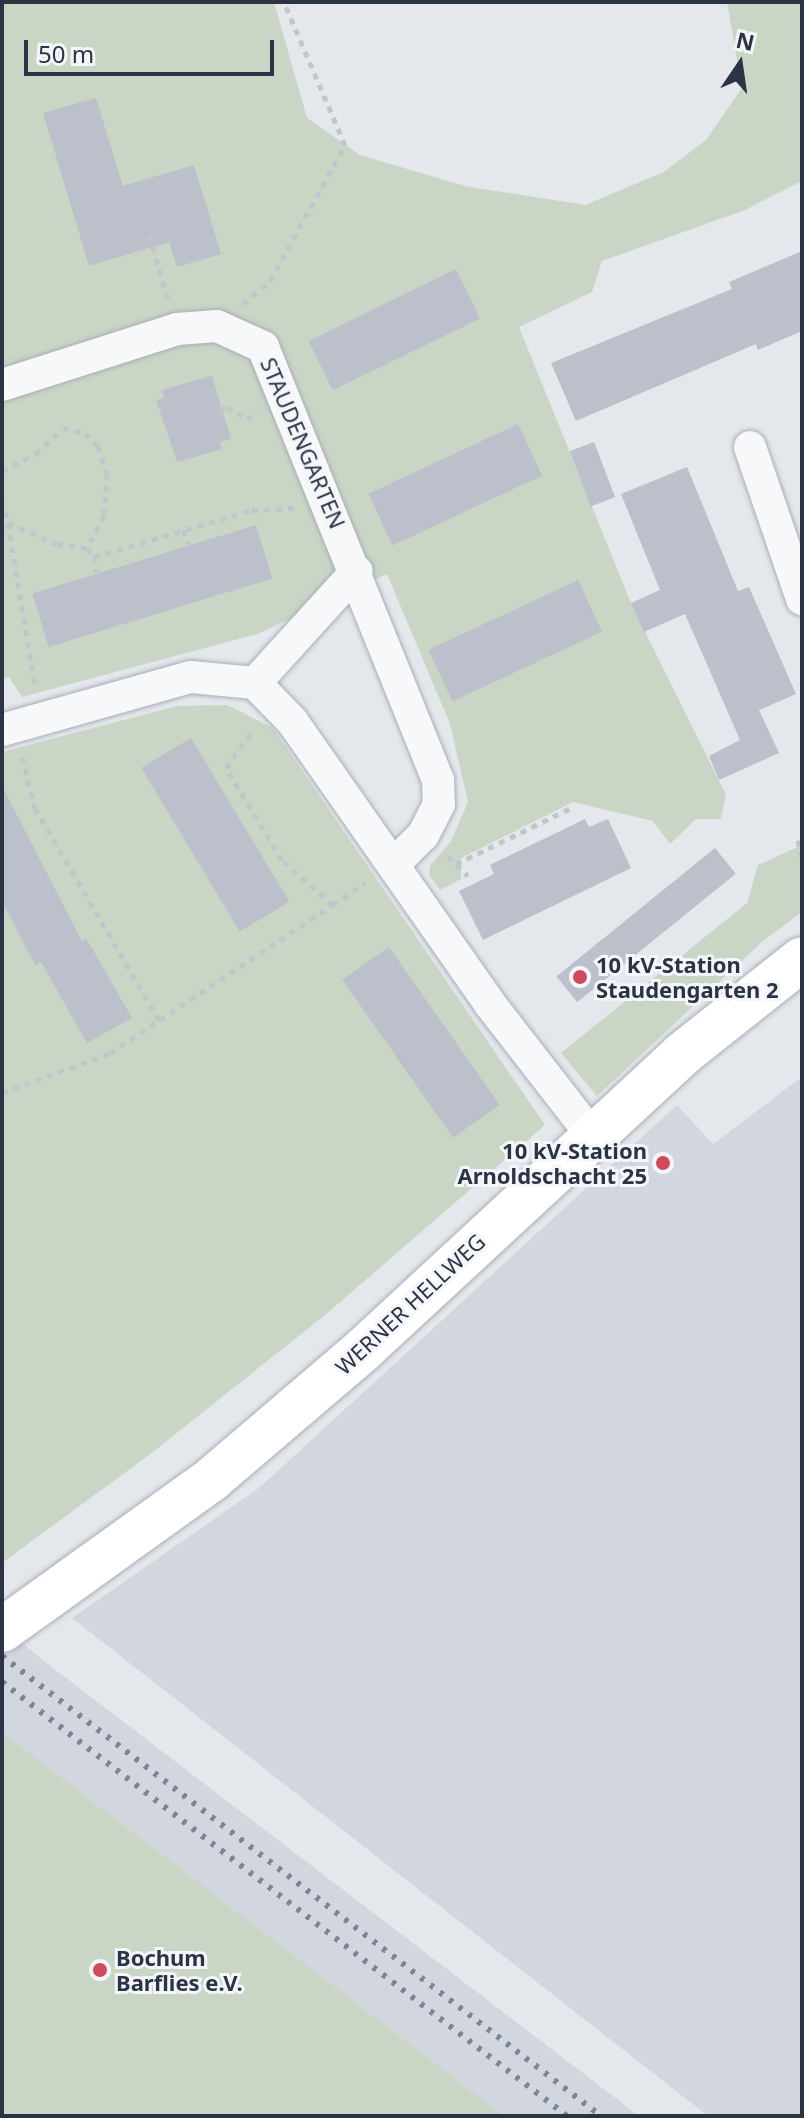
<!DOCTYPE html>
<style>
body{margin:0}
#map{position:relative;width:804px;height:2118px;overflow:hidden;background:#e4e7ec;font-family:"Noto Sans",sans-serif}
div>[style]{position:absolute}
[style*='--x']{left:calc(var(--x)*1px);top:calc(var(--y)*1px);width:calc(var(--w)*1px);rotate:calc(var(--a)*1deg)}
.built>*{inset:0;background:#d2d6de}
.green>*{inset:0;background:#c9d6c5}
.building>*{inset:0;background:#bbc0ca;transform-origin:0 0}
.path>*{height:5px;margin-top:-2.5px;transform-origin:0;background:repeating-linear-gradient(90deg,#c2c5cb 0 6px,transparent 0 12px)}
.roads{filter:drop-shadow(0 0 2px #a9aeb7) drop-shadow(0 0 2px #a9aeb7)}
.minor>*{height:32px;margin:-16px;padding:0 16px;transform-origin:16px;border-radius:16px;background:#f7f8fa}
.secondary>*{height:44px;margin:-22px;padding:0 22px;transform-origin:22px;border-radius:22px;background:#fff}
.rail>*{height:6px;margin-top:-3px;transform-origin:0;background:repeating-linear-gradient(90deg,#7d8696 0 4px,transparent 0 12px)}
.dots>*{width:22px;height:22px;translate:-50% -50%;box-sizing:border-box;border:4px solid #f4f6f9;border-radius:50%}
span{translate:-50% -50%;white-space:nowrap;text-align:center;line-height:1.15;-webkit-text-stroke:6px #f4f6f9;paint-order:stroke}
.street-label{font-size:22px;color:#2b3445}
.poi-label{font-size:22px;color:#2b3445;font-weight:700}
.left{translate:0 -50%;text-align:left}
.right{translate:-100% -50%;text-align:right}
.frame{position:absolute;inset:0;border:4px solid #2b3445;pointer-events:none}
.north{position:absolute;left:700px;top:24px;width:80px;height:80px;-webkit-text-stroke:6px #f4f6f9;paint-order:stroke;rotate:13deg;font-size:22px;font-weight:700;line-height:32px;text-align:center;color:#2b3445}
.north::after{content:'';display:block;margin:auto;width:28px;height:36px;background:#2b3445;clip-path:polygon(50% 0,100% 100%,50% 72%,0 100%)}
.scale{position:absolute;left:24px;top:40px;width:250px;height:36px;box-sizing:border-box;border:4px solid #2b3445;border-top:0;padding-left:10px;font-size:24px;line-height:28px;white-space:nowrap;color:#2b3445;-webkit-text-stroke:6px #f4f6f9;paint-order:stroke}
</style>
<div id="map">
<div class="built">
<div style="clip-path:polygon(802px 1077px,802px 2116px,708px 2116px,72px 1618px,259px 1488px,677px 1105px,713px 1144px)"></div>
<div style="clip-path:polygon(2px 1626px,40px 1658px,639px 2116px,504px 2116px,2px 1732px)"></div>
</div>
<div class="green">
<div style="clip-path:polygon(2px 2px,274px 2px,307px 118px,360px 155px,465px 186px,585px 205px,664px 172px,706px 140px,742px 88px,727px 2px,802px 2px,802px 181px,745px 210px,602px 261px,592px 292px,519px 327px,631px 603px,726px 795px,721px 819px,696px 819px,670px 844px,653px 821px,573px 802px,461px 858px,461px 879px,440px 890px,429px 875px,430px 866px,451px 841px,468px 802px,450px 724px,387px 574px,257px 634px,22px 697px,9px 677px,2px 679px)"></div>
<div style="clip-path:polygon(227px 705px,273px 728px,545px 1125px,325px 1315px,153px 1452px,2px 1563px,2px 752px,177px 706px)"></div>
<div style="clip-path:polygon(802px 845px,802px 912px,763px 941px,597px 1096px,561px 1053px,747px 903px,758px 865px)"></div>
<div style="clip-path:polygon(2px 1732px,504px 2116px,2px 2116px)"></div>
</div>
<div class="building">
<div style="clip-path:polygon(96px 98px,123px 186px,194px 165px,221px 254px,177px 267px,169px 242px,89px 266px,43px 113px)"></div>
<div style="clip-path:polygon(802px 251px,802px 331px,758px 350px,756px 344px,576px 421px,551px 363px,732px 289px,729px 282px)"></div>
<div style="left:456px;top:269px;width:55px;height:164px;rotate:64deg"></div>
<div style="clip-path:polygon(212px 376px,231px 439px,220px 442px,222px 449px,177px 462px,156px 400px,164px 398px,162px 390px)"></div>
<div style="left:518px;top:424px;width:57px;height:165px;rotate:65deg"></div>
<div style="left:594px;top:442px;width:59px;height:26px;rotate:69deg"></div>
<div style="clip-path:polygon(687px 467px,738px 591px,749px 587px,796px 694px,759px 710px,779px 753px,719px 780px,709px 756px,740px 740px,685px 614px,644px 632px,631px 603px,660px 590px,621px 494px)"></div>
<div style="left:256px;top:525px;width:56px;height:234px;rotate:73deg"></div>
<div style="left:578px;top:580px;width:57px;height:165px;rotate:65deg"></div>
<div style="left:191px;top:738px;width:191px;height:58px;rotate:59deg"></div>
<div style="clip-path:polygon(2px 786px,82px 941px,86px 938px,132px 1018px,87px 1043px,41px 962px,35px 965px,2px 901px)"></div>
<div style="clip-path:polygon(585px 819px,589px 827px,608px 819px,631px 868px,483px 940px,459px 891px,494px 874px,490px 865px)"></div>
<div style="left:715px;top:848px;width:33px;height:204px;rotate:51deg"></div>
<div style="left:389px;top:947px;width:193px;height:57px;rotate:55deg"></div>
</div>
<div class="path">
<div style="--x:149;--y:235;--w:67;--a:73.5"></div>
<div style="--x:243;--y:304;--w:35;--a:-40"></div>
<div style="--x:270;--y:281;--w:155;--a:-61.1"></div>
<div style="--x:345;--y:145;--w:155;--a:-113.1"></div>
<div style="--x:219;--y:409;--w:8;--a:-14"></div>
<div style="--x:227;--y:407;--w:22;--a:30"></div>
<div style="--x:246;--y:418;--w:13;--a:-18"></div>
<div style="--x:2;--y:471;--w:38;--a:-27"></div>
<div style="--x:36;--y:454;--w:37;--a:-44"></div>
<div style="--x:63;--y:428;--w:23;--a:13"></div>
<div style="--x:85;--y:433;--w:18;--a:45"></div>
<div style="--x:98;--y:446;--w:28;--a:72"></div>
<div style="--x:107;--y:473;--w:43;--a:94"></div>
<div style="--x:104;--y:516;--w:36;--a:118"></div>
<div style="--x:2;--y:500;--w:24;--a:75"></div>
<div style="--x:8;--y:523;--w:53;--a:23.2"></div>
<div style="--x:57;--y:544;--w:30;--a:8"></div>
<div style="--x:87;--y:548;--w:11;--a:52"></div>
<div style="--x:94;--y:557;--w:165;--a:-16.6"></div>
<div style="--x:252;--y:510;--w:43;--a:-2.7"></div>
<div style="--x:8;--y:523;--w:165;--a:80.6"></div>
<div style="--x:183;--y:530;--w:16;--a:68"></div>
<div style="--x:94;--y:557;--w:15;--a:82"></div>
<div style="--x:22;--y:757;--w:53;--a:75.7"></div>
<div style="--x:35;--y:808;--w:250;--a:59.7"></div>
<div style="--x:798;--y:840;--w:18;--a:77"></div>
<div style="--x:448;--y:856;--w:28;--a:45"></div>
<div style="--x:456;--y:864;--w:126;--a:-26"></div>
<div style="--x:333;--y:905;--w:39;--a:-35"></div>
<div style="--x:2;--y:1093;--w:115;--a:-20.3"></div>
<div style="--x:110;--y:1053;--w:268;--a:-33.6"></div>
<div style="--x:333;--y:905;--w:68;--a:-138.6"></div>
<div style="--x:282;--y:860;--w:108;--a:-121.3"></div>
<div style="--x:226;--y:768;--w:48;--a:-54.3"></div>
</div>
<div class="roads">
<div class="minor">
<div style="--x:2;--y:385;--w:184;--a:-17.7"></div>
<div style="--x:177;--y:329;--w:40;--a:-4.3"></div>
<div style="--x:217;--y:326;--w:51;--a:24.5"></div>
<div style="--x:263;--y:347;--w:467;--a:68"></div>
<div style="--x:438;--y:780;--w:24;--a:88"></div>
<div style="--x:439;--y:804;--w:35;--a:117"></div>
<div style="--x:423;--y:835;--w:42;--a:135"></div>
<div style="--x:750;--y:447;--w:161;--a:71.1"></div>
<div style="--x:255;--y:683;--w:151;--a:-47.7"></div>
<div style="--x:2;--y:730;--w:196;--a:-15.7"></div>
<div style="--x:191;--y:677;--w:64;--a:5.4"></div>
<div style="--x:255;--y:683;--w:53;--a:45.8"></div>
<div style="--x:292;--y:721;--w:345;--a:55"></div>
<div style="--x:490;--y:1004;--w:168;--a:52.2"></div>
</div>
<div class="secondary">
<div style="--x:2;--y:1630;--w:259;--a:-35.7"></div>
<div style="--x:212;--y:1479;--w:200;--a:-40.5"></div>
<div style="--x:364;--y:1349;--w:432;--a:-42.8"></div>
<div style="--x:681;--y:1055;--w:154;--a:-38.4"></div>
</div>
</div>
<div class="rail">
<div style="--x:2;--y:1656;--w:755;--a:37.52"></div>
<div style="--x:2;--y:1682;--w:712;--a:37.53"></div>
</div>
<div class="dots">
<div style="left:580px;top:977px;background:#d1495b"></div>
<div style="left:663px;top:1163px;background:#d1495b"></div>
<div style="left:100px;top:1970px;background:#d1495b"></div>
</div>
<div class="street-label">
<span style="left:303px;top:443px;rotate:67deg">STAUDENGARTEN</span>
<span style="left:410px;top:1304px;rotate:-43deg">WERNER HELLWEG</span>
</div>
<div class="poi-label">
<span class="left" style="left:596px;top:977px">10 kV-Station<br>Staudengarten 2</span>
<span class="right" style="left:647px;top:1163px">10 kV-Station<br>Arnoldschacht 25</span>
<span class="left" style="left:116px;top:1970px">Bochum<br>Barflies e.V.</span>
</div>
<div class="frame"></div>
<div class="north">N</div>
<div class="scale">50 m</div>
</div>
